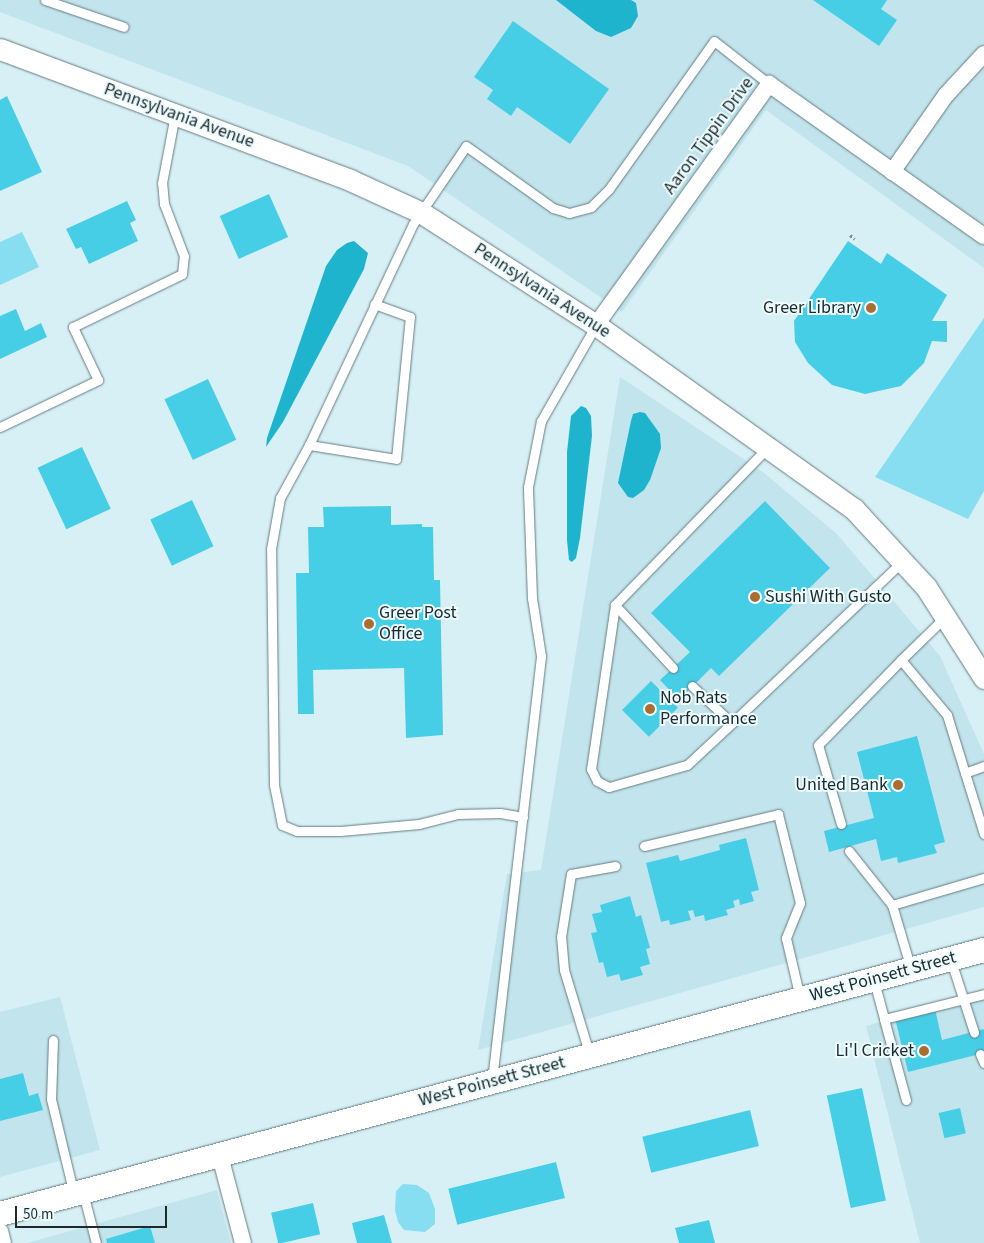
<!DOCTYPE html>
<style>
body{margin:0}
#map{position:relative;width:984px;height:1243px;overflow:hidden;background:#d7f0f6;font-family:"Source Sans 3",sans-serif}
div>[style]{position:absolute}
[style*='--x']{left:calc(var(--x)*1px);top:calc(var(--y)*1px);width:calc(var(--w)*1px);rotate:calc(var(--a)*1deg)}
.built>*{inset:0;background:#c2e4ec}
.green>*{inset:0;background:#87def0}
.water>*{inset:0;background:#1eb4ce}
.building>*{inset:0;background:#46cee7;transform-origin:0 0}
.path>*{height:3px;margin-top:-1.5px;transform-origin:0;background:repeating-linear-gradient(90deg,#7e8f93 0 2.5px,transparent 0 5px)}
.roads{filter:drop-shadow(0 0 1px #657c81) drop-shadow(0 0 1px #657c81)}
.service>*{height:9px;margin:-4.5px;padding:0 4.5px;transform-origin:4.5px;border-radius:4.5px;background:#fff}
.minor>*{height:16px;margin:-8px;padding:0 8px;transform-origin:8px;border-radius:8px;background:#fff}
.tertiary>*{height:21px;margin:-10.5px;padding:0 10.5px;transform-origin:10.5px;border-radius:10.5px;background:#fff}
.secondary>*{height:24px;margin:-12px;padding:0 12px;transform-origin:12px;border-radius:12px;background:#fff}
.dots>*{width:14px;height:14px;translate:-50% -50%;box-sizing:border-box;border:2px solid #ecfcff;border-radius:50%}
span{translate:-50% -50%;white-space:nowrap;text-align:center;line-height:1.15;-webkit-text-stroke:4px #ecfcff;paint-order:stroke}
.street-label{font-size:18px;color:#1f292b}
.poi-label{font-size:18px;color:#1f292b}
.right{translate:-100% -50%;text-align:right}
.left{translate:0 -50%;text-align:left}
.scale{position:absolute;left:15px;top:1206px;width:152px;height:22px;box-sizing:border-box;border:2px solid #1f292b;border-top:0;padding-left:6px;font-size:15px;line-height:18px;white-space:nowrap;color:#1f292b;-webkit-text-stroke:4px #ecfcff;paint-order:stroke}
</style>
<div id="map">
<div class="built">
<div style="clip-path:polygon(0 0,984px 0,984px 268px,766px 110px,622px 312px,408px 166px,0 12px)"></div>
<div style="clip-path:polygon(620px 377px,763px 472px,837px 534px,940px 656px,984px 754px,984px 907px,478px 1050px,507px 874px,541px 870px)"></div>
<div style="clip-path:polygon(984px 994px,984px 1243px,920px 1243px,866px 1026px)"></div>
<div style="clip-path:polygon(60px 997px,100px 1150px,0 1177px,0 1012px)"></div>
<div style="clip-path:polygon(217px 1190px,231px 1243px,27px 1243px)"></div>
</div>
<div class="green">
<div style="clip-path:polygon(22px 232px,39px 267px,0 285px,0 242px)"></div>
<div style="clip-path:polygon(984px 318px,984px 491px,968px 519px,875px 477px)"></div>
<div style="clip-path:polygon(403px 1184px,417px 1185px,429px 1193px,435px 1209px,435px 1224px,425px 1232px,404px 1230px,398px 1222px,395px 1210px,396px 1191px)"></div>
</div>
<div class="water">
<div style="clip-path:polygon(556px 0,631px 0,636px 3px,638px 16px,631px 28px,611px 37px,596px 31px)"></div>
<div style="clip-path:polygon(354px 241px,368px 253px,364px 269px,283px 422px,266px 447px,267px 438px,326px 266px,337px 250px,347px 243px)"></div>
<div style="clip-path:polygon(581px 406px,586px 408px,591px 416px,592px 436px,580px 538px,576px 558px,572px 562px,569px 560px,567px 540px,567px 452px,571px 416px)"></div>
<div style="clip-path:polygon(640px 412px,645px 413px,660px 434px,661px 448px,650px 480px,644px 490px,633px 498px,628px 497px,618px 483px,631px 421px,633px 414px)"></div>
</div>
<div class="building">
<div style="clip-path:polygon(813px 0,887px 0,881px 9px,897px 20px,879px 46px)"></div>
<div style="clip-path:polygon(513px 21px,609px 89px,570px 144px,517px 107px,511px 116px,487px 99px,493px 90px,474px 77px)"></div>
<div style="clip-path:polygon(7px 96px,42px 172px,0 191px,0 100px)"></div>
<div style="left:269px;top:194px;width:47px;height:54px;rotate:66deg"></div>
<div style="clip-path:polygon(127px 201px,136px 220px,130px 223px,138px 241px,89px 264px,81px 247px,76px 249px,66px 229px)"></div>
<div style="clip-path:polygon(848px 241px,881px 264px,887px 253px,947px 295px,932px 321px,947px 321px,947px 342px,932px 341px,924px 363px,901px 386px,865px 394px,832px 385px,808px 363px,795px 342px,794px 321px)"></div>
<div style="clip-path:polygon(16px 309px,25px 331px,41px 323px,47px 337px,0 359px,0 316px)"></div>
<div style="left:208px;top:379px;width:67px;height:48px;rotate:65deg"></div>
<div style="left:82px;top:447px;width:68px;height:49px;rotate:65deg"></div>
<div style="left:192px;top:500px;width:51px;height:46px;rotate:65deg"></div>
<div style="clip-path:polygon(765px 501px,830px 568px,719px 676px,711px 668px,679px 700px,660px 680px,690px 652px,651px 613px)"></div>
<div style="clip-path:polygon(391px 506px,391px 525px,422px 524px,422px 527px,433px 527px,434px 580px,440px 580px,443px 735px,406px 738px,404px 668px,313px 670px,314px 714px,298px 714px,296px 573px,309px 573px,308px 527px,324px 527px,323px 507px)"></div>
<div style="left:651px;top:681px;width:38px;height:41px;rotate:45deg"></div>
<div style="clip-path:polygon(917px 736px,945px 842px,934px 845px,937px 853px,898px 863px,897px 857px,881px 861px,876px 839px,829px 852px,824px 831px,874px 818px,857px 752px)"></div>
<div style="clip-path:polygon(746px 838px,759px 890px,751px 892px,754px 901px,740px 905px,739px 899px,733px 901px,735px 907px,726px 910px,728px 915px,705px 921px,704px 915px,695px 917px,693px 910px,688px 911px,691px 920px,670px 925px,669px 920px,661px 922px,646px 863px,678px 855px,680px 861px,720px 850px,719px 845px)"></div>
<div style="clip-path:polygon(630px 896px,636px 917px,641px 915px,650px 948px,646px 949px,650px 964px,640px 967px,643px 975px,621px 981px,619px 974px,607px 977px,603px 962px,599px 963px,591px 933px,597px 932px,592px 914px,602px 912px,600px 905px)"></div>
<div style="clip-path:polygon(935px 1009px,942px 1040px,984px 1029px,984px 1053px,908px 1072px,895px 1018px)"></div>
<div style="clip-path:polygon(23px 1073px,29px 1096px,38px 1093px,43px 1110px,0 1121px,0 1079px)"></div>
<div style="left:862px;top:1088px;width:115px;height:36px;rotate:78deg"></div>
<div style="left:960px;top:1108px;width:26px;height:22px;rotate:77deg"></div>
<div style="left:750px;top:1110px;width:37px;height:111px;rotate:76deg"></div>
<div style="left:556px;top:1162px;width:37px;height:111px;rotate:76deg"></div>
<div style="left:313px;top:1203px;width:32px;height:43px;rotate:77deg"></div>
<div style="clip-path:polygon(384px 1215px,392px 1243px,357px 1243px,352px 1223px)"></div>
<div style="clip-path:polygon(709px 1220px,715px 1243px,679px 1243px,675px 1228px)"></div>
<div style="clip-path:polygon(150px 1226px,155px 1243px,107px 1243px,106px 1239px)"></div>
</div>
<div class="path">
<div style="--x:850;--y:235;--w:6;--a:39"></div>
</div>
<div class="roads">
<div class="service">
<div style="--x:45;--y:0;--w:83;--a:18.9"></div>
<div style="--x:0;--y:427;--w:109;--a:-25.6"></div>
<div style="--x:98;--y:380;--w:59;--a:-115.3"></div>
<div style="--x:73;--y:327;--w:121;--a:-25.9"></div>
<div style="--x:182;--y:274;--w:18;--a:-84"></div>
<div style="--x:184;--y:256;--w:56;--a:-111"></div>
<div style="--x:164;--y:204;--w:21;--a:-95"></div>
<div style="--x:162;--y:183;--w:70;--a:-79.3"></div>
<div style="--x:309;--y:445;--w:88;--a:9.1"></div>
<div style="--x:396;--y:459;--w:143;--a:-84.4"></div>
<div style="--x:410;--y:317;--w:38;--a:-160"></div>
<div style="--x:615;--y:605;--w:166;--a:98.3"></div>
<div style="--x:591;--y:769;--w:13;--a:63"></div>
<div style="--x:597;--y:781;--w:13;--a:27"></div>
<div style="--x:609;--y:787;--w:81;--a:-15.8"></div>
<div style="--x:687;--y:765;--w:62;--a:-43"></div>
<div style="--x:945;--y:617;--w:62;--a:135.7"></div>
<div style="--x:901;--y:660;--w:72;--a:50.1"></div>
<div style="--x:947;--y:715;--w:61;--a:72.8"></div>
<div style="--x:673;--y:668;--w:86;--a:-132.6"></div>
<div style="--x:615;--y:605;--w:219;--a:-45.9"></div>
<div style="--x:692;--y:686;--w:54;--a:42.8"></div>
<div style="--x:732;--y:723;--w:236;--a:-43.5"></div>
<div style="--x:984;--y:766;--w:20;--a:160"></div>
<div style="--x:965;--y:773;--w:64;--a:72.7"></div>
<div style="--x:523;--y:817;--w:23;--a:-170"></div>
<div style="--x:500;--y:813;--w:42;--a:178.6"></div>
<div style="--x:458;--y:814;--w:40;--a:165.6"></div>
<div style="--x:419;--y:824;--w:79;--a:174.9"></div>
<div style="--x:340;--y:831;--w:43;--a:180"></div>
<div style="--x:297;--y:831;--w:16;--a:-158"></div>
<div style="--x:282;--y:825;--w:41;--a:-101.3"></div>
<div style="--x:274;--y:785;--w:236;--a:-90.7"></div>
<div style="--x:271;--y:549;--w:52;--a:-80"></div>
<div style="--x:280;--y:498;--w:60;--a:-61.3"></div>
<div style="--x:309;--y:445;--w:244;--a:-64.8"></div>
<div style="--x:413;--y:224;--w:94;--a:-55.8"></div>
<div style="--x:466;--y:146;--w:107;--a:35.5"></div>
<div style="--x:553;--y:208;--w:17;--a:17"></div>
<div style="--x:569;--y:213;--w:23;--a:-15"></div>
<div style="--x:591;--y:207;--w:25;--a:-45"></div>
<div style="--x:609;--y:189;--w:181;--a:-54.6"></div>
<div style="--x:714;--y:41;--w:70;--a:38"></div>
<div style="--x:841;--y:824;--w:82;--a:-106.2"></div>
<div style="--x:818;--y:745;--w:119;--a:-45.7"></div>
<div style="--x:644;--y:846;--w:138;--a:-13.4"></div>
<div style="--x:778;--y:814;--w:92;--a:76.1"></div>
<div style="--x:800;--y:903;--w:38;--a:112"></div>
<div style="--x:786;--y:938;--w:62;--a:76.9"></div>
<div style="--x:849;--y:851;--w:69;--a:51.5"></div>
<div style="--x:951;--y:961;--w:75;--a:72.1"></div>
<div style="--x:911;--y:969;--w:67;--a:-106.5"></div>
<div style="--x:892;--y:905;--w:96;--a:-16.4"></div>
<div style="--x:874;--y:981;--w:39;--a:75"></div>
<div style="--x:884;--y:1019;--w:103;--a:-14"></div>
<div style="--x:884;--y:1019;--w:84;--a:74.8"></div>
<div style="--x:53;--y:1040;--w:59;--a:91.9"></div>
<div style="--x:51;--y:1099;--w:99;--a:76.5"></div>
<div style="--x:980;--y:1054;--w:10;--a:66"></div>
<div style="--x:590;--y:1056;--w:90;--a:-106.8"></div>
<div style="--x:564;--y:970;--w:33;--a:-95"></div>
<div style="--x:561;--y:937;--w:64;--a:-81"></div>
<div style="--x:571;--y:874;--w:45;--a:-10.3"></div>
<div style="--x:492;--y:1080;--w:427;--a:-83.4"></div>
<div style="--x:541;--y:656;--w:59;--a:-98.8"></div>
<div style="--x:532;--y:598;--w:111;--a:-92.1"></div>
<div style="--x:528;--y:487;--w:67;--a:-78.9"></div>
<div style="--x:541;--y:421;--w:111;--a:-60.2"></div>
<div style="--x:83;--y:1193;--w:52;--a:75.4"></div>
</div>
<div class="minor">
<div style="--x:892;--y:172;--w:94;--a:-55"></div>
<div style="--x:946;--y:95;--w:56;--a:-47.2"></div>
<div style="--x:596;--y:325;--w:297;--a:-54.3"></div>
<div style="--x:769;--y:84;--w:263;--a:35.3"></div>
<div style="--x:220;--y:1156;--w:90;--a:75.2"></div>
<div style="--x:0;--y:1231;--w:12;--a:76"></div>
</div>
<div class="tertiary">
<div style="--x:0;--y:49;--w:374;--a:20.5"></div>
<div style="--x:350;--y:180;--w:79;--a:24.6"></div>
<div style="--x:422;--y:213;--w:207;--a:32.8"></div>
<div style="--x:596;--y:325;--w:317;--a:35.5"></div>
<div style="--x:854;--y:509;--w:106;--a:47.3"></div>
<div style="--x:926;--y:587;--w:108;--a:57.5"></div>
</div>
<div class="secondary">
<div style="--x:0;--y:1214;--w:1019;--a:-15.02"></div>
</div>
</div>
<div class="dots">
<div style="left:871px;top:308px;background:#ab6e31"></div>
<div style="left:755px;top:597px;background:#ab6e31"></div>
<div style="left:369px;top:624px;background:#ab6e31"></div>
<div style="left:650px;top:709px;background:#ab6e31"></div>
<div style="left:898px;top:785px;background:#ab6e31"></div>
<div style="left:924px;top:1051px;background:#ab6e31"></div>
</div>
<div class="street-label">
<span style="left:179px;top:116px;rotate:20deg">Pennsylvania Avenue</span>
<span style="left:709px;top:136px;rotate:-54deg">Aaron Tippin Drive</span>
<span style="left:542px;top:291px;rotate:33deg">Pennsylvania Avenue</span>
<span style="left:883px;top:977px;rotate:-15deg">West Poinsett Street</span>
<span style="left:492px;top:1082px;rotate:-15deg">West Poinsett Street</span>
</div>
<div class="poi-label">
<span class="right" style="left:861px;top:308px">Greer Library</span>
<span class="left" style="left:765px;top:597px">Sushi With Gusto</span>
<span class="left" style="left:379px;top:624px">Greer Post<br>Office</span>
<span class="left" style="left:660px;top:709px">Nob Rats<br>Performance</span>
<span class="right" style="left:888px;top:785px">United Bank</span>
<span class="right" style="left:914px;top:1051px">Li'l Cricket</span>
</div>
<div class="scale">50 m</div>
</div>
